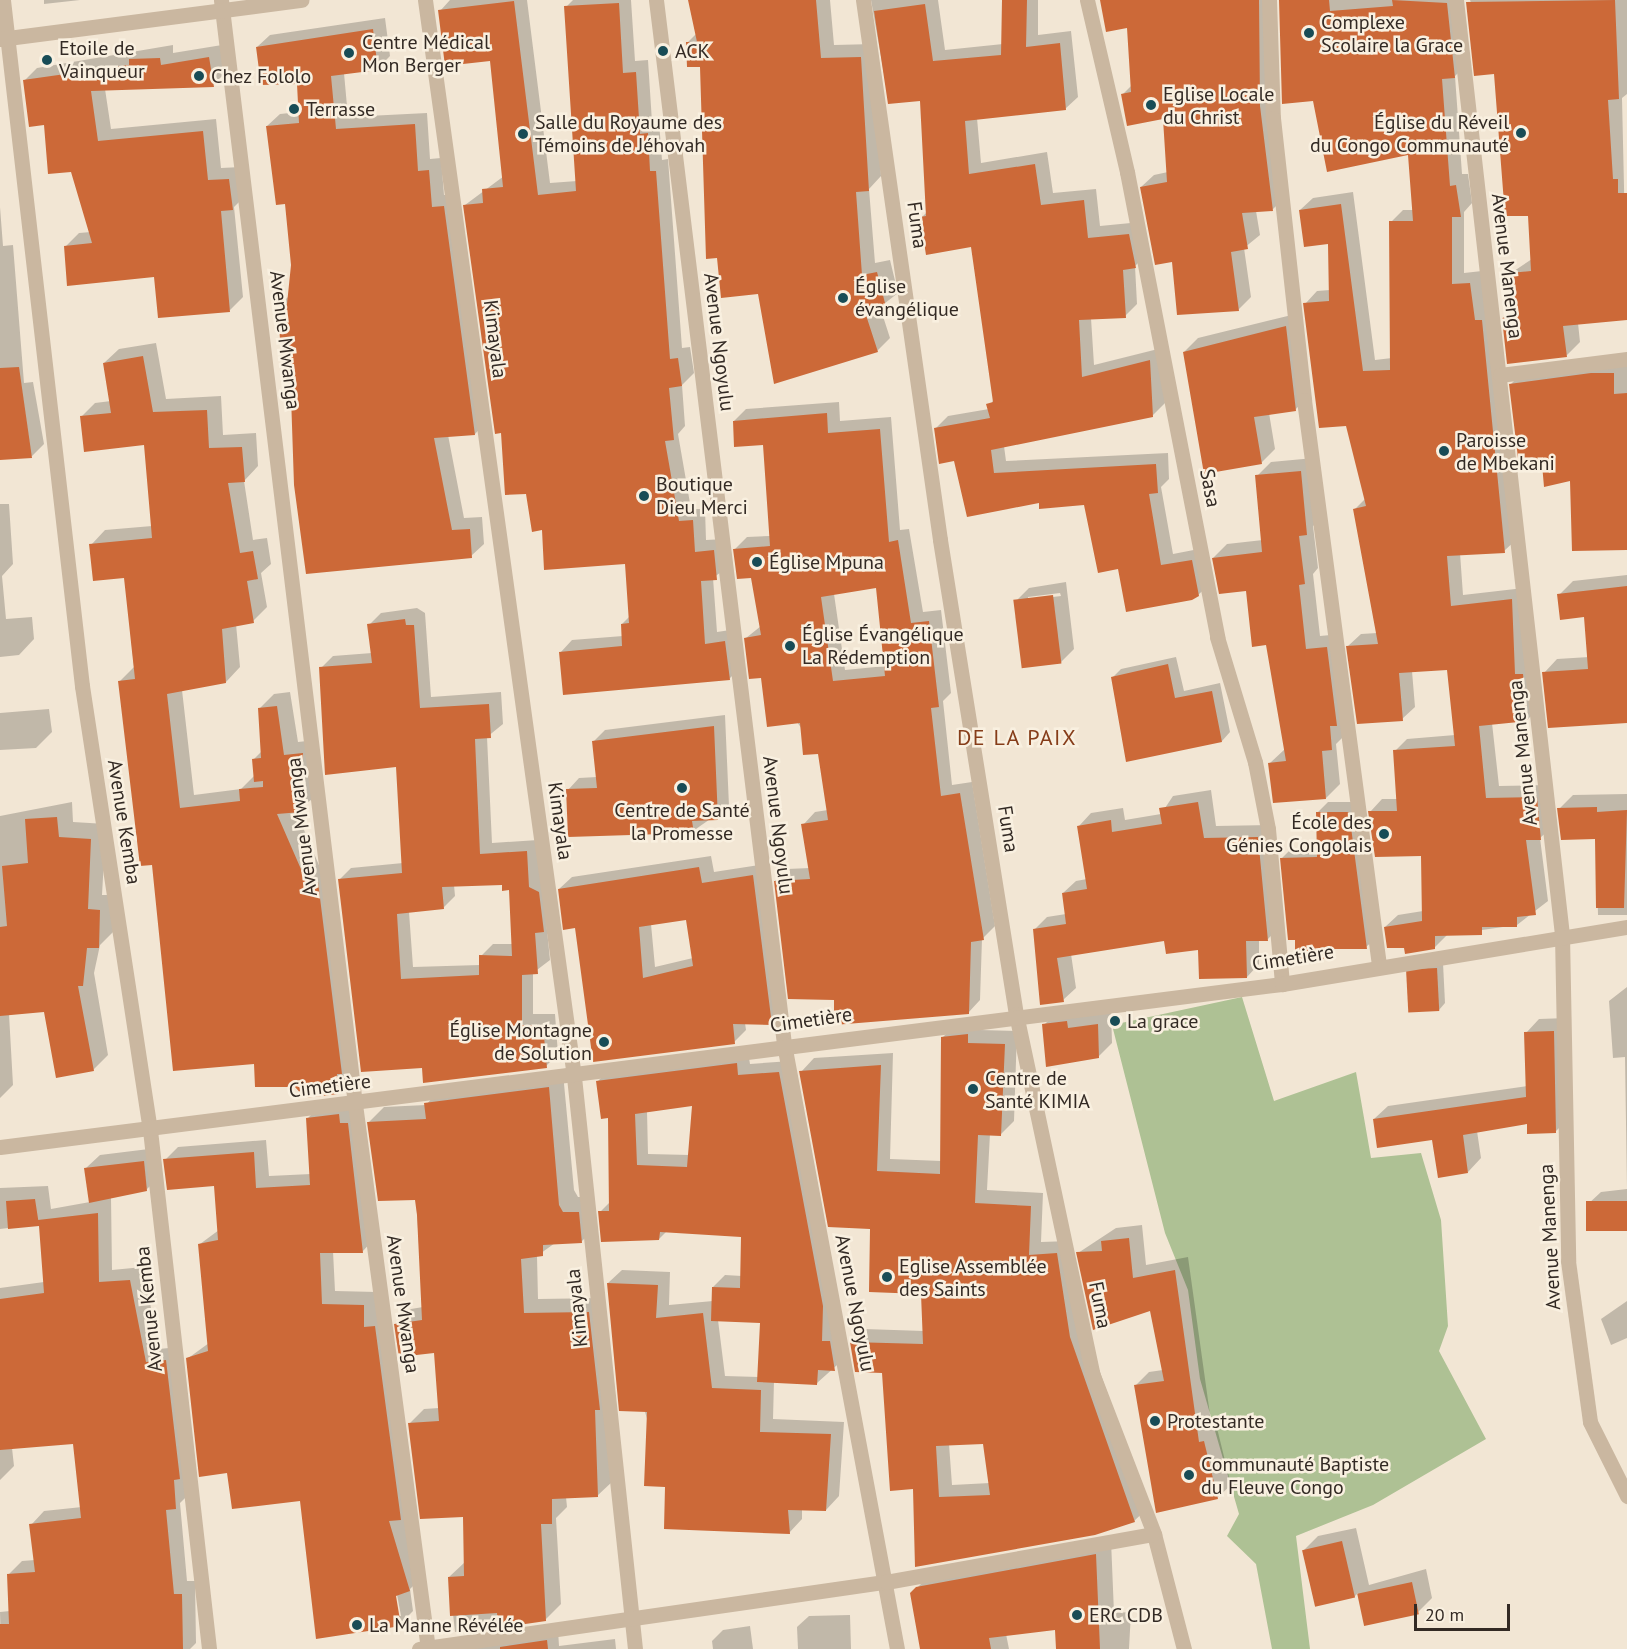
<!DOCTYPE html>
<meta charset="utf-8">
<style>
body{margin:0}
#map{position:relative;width:1627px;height:1649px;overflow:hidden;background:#f2e6d4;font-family:"PT Sans",sans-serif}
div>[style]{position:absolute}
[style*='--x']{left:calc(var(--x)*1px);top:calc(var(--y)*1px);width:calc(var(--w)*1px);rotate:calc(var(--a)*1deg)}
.green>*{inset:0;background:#aec194}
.shadow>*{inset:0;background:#0003}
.building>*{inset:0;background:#cc6938;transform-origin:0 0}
.minor>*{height:15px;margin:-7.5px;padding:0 7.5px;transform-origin:7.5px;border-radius:7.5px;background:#cab7a0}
.dots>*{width:16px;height:16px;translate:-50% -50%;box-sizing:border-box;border:3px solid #f9f0e0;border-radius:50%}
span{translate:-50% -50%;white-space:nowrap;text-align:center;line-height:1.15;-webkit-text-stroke:5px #f9f0e0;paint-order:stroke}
.poi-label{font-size:20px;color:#332a24}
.left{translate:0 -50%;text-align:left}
.right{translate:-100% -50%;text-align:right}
.street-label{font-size:20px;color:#332a24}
.quarter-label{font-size:22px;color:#863d19;letter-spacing:1.5px}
.scale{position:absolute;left:1414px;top:1604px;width:96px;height:27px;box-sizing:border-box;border:3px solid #332a24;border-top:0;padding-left:8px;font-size:18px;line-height:21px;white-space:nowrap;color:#332a24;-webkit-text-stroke:4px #f9f0e0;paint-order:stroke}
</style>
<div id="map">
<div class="green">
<div style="clip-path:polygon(1242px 997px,1274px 1101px,1356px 1072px,1371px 1158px,1421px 1153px,1441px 1220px,1448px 1326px,1439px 1351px,1486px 1439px,1373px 1505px,1296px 1536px,1310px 1649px,1272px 1649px,1256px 1564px,1227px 1536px,1239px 1514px,1200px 1379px,1188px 1290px,1165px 1233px,1112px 1025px)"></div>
</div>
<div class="shadow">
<div style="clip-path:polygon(44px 0,80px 0,44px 4px)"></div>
<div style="clip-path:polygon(450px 0,527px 0,550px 183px,577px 181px,566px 7px,573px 0,631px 0,635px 61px,648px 60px,652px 122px,659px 122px,662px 160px,668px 159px,682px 348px,690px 347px,694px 373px,682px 385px,685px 426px,678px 434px,691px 509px,705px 509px,706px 540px,725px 539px,729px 566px,713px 578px,717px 632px,737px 629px,741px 667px,729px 679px,560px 653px,572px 640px,623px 636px,622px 624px,630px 616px,626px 562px,543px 529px,503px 431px,465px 205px,504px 176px,491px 59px,440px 11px)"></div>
<div style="clip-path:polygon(689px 0,830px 0,834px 45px,874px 44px,881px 176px,869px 189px,875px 263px,890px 260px,898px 293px,880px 307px,890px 338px,877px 351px,759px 293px,701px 65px,687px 43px,697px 33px)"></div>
<div style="clip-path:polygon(871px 0,938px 0,945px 50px,1003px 44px,1003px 0,1038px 0,1038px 35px,1071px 31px,1078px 97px,1065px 109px,977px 118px,981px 163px,1047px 152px,1053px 193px,1096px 189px,1100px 226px,1141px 222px,1147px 254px,1135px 266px,1137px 304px,1125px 316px,1091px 318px,1094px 365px,1162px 348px,1165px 403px,1153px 415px,1004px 446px,1006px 461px,1168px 453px,1169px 479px,1161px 487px,1173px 554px,1204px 548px,1211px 583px,1198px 595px,1119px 567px,1086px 504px,1040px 501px,955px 459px,935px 429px,948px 416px,989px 409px,994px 398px,972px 245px,921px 218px,927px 212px,921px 99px,889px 102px)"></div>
<div style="clip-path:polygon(1102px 0,1275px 0,1271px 92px,1285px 197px,1273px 209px,1256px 211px,1260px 235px,1244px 248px,1251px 297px,1238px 310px,1174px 260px,1141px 187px,1154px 175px,1168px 172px,1164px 117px,1122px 95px,1132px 85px,1128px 27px)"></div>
<div style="clip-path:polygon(1280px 0,1460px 0,1467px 64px,1455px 76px,1462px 174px,1468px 174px,1472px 203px,1464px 212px,1464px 273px,1482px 271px,1517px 539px,1504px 551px,1460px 553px,1463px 595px,1524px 588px,1540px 707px,1527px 720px,1492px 723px,1499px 786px,1549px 785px,1553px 826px,1540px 838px,1548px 901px,1517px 925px,1447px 935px,1435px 947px,1406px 946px,1385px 927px,1398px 915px,1423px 911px,1422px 854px,1370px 812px,1382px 799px,1398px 799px,1395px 751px,1407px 739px,1455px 735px,1448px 668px,1412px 671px,1415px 707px,1402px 719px,1348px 646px,1361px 634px,1377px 633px,1355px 509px,1365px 499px,1347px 424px,1305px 304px,1317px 291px,1330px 290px,1330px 242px,1300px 210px,1313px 198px,1353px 192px,1375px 360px,1392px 358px,1391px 222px,1403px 210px,1414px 210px,1409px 154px,1315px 99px)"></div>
<div style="clip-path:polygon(1470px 0,1627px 0,1627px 94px,1622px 98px,1627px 318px,1578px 323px,1580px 342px,1567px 355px,1503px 318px,1514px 308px,1511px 273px,1532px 259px,1530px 214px,1496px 72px)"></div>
<div style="clip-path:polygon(385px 18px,390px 56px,377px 69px,344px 73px,348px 117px,427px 113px,430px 159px,441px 158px,444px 195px,456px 195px,487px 421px,475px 434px,448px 435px,464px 518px,482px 517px,484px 544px,471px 556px,293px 394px,280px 305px,290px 295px,292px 265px,286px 202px,267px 126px,280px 114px,300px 112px,298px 83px,257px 47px,270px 35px)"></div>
<div style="clip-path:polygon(173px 45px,173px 53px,222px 45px,226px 72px,213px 85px,105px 89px,111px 129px,216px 119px,221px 168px,241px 167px,246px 195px,234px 207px,243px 297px,230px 310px,155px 276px,66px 246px,79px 233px,91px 232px,72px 171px,24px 81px,37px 68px)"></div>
<div style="clip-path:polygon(0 207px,3px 246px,13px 245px,24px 383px,33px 382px,44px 444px,32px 456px,0 459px)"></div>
<div style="clip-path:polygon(1300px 313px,1309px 395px,1295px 410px,1269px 413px,1275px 449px,1261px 463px,1184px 352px,1198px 338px)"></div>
<div style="clip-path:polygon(156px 343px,166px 399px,221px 396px,223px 435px,256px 433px,258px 466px,244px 481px,253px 540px,267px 538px,271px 564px,261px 573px,267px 607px,253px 621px,236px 624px,240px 667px,226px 682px,182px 690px,194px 795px,241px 789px,255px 775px,253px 760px,262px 751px,260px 708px,274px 694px,290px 692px,298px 742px,316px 740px,315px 797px,296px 811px,321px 870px,352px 1079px,338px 1093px,296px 1085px,256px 1062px,153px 863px,120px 681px,134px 667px,125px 577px,91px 545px,105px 530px,152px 526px,145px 443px,81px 417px,95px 403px,111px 401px,104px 363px,119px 349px)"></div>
<div style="clip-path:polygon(1627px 361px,1627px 549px,1572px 479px,1543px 463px,1511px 384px,1524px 371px)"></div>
<div style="clip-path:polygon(evenodd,839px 402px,840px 421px,891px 417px,900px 530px,909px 529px,923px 612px,941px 610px,951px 693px,943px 701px,952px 785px,972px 782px,995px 926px,982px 939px,980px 1000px,968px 1013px,836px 999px,775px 881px,787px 869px,810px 868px,803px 825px,815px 812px,828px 810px,819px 752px,763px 676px,746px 638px,761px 626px,752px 576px,735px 549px,747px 537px,770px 536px,764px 443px,734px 421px,746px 409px,839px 402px,877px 586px,886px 666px,845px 670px,834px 594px,877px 586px)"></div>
<div style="clip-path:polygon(1314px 458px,1320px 520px,1313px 526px,1318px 568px,1313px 574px,1320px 636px,1341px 634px,1345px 735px,1336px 744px,1340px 784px,1326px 798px,1270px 763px,1285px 749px,1267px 644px,1247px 589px,1213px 558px,1227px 544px,1263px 540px,1257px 476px,1271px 462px)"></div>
<div style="clip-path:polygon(0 504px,9px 504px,13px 564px,2px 576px,6px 619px,32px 617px,34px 639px,19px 655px,0 657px)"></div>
<div style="clip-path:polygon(1627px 575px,1627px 721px,1544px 673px,1557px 659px,1589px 657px,1585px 615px,1559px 595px,1573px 581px)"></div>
<div style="clip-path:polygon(evenodd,1066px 582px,1074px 649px,1060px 663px,1015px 602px,1029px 588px,1066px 582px,1060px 593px,1061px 596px,1028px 600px,1028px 597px,1060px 593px)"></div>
<div style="clip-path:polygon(evenodd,417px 608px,425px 613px,431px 697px,501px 692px,503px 724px,487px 737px,492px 843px,538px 840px,550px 960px,533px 973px,533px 1014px,555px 1014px,558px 1054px,546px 1066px,423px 1067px,339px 880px,351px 868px,403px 863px,397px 766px,321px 668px,333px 656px,372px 653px,369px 625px,381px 613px,417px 608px,503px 883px,511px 889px,513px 944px,493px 944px,481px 956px,480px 965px,413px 967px,409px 912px,443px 908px,455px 896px,454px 885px,503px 883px)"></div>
<div style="clip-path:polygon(1176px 657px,1184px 691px,1220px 683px,1230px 732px,1222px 741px,1112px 678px,1121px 669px)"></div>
<div style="clip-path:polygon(49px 709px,52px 732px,36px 748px,0 750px,0 713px)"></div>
<div style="clip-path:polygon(725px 715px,729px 806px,693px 831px,568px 790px,579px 778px,597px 777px,593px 742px,605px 730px)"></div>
<div style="clip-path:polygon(1211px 790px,1216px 826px,1270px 825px,1280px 926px,1268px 939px,1259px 939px,1259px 964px,1247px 977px,1200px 948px,1165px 939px,1071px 954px,1076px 988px,1063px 1000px,1034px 930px,1047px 917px,1066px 914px,1063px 893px,1076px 881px,1087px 879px,1079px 826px,1091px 813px,1123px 808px,1125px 820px,1161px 814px,1173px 796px)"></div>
<div style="clip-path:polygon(1627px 794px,1627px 915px,1598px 915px,1596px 838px,1559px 809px,1573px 795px)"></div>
<div style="clip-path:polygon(72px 802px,73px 822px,106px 824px,102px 895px,115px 895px,114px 931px,100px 945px,94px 973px,108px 1055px,93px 1070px,45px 1011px,9px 1014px,13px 1085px,0 1098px,0 816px)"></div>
<div style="clip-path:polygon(1328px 802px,1359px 802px,1377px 937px,1366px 947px,1336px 948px,1326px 958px,1296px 939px,1282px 858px,1292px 848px,1318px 848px,1317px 813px)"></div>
<div style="clip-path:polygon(evenodd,711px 856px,714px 872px,765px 864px,783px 1011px,771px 1023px,745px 1023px,746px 1030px,734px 1042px,594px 1060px,576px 927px,559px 889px,572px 877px,711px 856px,688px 918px,693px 958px,655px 967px,651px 924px,688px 918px)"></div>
<div style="clip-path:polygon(1443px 963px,1445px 1003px,1439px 1010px,1407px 974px,1414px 967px)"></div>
<div style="clip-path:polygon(1627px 987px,1627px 1230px,1587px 1205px,1601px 1192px,1627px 1189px,1625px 1057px,1613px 1058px,1609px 1001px)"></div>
<div style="clip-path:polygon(1058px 1011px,1111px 1011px,1112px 1043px,1098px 1057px,1044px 1025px)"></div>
<div style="clip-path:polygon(1567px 1018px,1569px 1118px,1555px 1132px,1528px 1122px,1477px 1131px,1481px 1158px,1468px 1172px,1434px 1138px,1374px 1119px,1388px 1106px,1527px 1086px,1526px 1033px,1539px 1019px)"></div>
<div style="clip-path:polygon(evenodd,981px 1021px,980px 1030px,1017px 1031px,1014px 1121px,1001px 1134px,990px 1134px,987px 1190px,1043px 1193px,1041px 1242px,1070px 1241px,1083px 1324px,1148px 1508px,1134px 1521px,916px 1565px,914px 1488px,884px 1371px,851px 1342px,864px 1329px,924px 1331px,922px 1292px,871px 1227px,801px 1072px,814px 1058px,893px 1053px,890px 1159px,942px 1161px,942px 1038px,956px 1024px,981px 1021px,985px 1443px,990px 1483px,952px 1485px,949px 1444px,985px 1443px)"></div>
<div style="clip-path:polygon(evenodd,748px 1052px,750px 1064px,791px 1061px,846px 1357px,817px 1383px,774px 1381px,773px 1419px,844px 1422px,839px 1496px,826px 1510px,802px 1509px,802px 1519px,789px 1533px,666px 1485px,608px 1283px,622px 1270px,670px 1272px,669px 1305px,713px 1301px,713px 1287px,725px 1275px,742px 1276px,742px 1236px,667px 1231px,659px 1239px,600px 1212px,611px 1201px,609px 1116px,597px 1082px,609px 1070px,748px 1052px,694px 1105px,690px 1155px,648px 1154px,647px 1111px,694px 1105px,748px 1052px,718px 1320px,761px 1321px,759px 1377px,725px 1376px,718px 1320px)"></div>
<div style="clip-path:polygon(563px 1073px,574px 1190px,578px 1197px,593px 1197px,597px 1226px,581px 1242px,555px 1243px,537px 1256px,538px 1299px,604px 1298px,613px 1481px,597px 1496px,566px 1497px,567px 1507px,556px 1518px,561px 1604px,545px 1620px,455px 1632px,449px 1577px,465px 1562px,464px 1515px,409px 1424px,424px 1409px,439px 1408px,436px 1351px,396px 1324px,411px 1309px,423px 1307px,416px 1198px,369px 1122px,384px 1107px,426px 1105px,441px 1088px)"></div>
<div style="clip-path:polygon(evenodd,352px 1101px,375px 1238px,362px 1252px,333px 1251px,335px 1291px,377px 1292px,423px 1576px,410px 1589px,413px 1611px,400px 1624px,301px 1499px,228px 1471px,187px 1359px,209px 1343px,200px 1244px,219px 1230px,215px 1184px,165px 1160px,178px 1147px,266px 1140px,269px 1176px,311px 1174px,307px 1119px,321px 1105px,352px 1101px,393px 1589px,396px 1589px,401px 1616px,398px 1616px,393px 1589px)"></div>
<div style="clip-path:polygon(157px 1148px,160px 1176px,146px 1190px,111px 1197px,112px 1270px,143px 1267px,159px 1349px,179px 1347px,189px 1494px,180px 1503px,187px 1581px,195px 1581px,196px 1643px,190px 1649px,1px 1649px,0 1612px,10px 1611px,9px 1574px,22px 1561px,35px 1560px,31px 1525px,44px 1511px,82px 1507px,75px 1442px,12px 1448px,14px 1466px,0 1480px,0 1288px,44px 1282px,40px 1224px,0 1229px,0 1188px,48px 1186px,51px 1209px,90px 1202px,86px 1168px,100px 1155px)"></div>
<div style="clip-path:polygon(1142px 1225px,1146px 1265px,1188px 1257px,1212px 1429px,1217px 1428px,1231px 1485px,1217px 1498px,1135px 1386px,1149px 1372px,1163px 1370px,1151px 1309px,1078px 1253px,1116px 1228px)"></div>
<div style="clip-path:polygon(1627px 1301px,1627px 1338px,1611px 1345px,1601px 1319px)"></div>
<div style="clip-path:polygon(1356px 1528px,1369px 1585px,1426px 1569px,1432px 1598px,1418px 1612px,1365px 1624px,1358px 1593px,1354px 1597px,1304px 1550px,1318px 1536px)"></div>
<div style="clip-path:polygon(1111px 1540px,1114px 1613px,1131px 1612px,1129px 1649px,1057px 1649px,1056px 1628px,1006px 1634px,1009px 1649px,921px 1649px,911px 1594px,933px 1572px)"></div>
<div style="clip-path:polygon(850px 1615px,851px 1649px,798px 1649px,797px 1627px,809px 1616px)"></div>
<div style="clip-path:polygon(750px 1626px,753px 1649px,713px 1649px,712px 1641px,723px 1630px)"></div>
<div style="clip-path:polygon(558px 1630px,559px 1646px,615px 1639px,616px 1649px,462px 1649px)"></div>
</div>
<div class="building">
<div style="clip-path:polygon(688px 0,816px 0,821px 58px,861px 57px,869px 191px,856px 192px,862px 275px,877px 272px,886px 307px,865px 312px,878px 352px,774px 384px,758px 294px,721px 298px,717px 258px,706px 259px,700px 67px,687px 67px,686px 42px,697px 42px)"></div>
<div style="clip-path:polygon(1002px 0,1027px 0,1026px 47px,1060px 43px,1066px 110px,965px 121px,969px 174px,1035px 164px,1041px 205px,1084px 200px,1088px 238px,1129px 234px,1136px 268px,1123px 270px,1126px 318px,1079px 320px,1082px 377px,1150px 360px,1153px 417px,991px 450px,994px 473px,1156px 464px,1158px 493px,1149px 494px,1161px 565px,1192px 560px,1199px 596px,1192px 600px,1126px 612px,1118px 569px,1098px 573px,1084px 505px,1039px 509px,1039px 503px,967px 517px,954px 461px,939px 464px,934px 428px,990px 418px,986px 404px,993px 402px,971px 247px,926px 255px,920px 217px,926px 216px,920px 101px,888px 104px,874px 11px,925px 4px,933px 61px,1001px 55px)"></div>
<div style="clip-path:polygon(1100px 0,1259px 0,1260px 106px,1273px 211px,1242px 213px,1248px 249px,1231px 252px,1239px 311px,1177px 315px,1172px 262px,1155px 265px,1140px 187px,1167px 182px,1163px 119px,1127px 126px,1121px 94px,1131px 92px,1127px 28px,1106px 32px)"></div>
<div style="clip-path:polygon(1279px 0,1329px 0,1330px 11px,1393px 6px,1392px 0,1447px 3px,1455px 78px,1442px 79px,1450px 186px,1456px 185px,1461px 217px,1452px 217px,1452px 284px,1470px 283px,1475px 320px,1482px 320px,1505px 553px,1447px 556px,1451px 606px,1512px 599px,1515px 674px,1523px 674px,1528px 721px,1479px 726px,1486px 798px,1537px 797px,1541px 840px,1526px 840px,1536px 915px,1517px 917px,1517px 927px,1482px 927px,1482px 935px,1435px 936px,1435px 949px,1405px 954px,1404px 948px,1387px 948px,1384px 927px,1422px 921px,1421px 856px,1375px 857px,1368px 811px,1397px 811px,1393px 750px,1455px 746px,1447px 670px,1399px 673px,1403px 721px,1357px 724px,1346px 646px,1378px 644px,1353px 509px,1366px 506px,1346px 426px,1319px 428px,1303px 303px,1329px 301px,1328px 244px,1304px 247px,1299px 210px,1341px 204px,1363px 371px,1390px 370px,1389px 221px,1413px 221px,1408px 155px,1327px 172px,1313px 101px,1282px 104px)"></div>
<div style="clip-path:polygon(1615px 0,1619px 99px,1608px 100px,1613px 179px,1618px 179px,1618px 193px,1627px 193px,1627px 320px,1563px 326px,1567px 357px,1507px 364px,1502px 318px,1513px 316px,1509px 273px,1531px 271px,1528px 216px,1505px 216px,1494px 74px,1474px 76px,1466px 2px)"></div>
<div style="clip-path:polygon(514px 1px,538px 195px,576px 191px,564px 6px,619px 3px,623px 73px,636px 72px,640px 134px,648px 133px,650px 171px,656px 171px,670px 359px,678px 358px,682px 386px,669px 388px,674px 440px,665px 441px,679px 521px,693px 520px,695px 552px,714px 550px,717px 580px,701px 581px,705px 644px,725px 641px,730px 680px,563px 695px,559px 652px,622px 646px,621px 624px,629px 623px,625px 564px,544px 570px,542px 530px,532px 532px,526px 494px,505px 495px,501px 433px,495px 434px,463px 205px,483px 203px,482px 189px,503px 187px,490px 61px,445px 66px,438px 10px)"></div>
<div style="clip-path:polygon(373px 29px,378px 70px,331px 76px,336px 129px,415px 124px,418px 171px,429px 170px,432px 207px,444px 206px,475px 435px,434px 438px,452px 530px,470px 529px,472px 558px,306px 574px,294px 485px,291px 396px,287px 396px,280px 340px,278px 304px,287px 304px,291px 265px,285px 204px,276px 205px,266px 126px,299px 123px,297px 84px,261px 85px,256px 47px)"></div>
<div style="clip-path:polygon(209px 57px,214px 87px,91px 91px,98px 141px,203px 131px,208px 180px,229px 179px,233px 210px,221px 211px,230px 312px,158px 318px,154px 277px,67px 286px,64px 246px,92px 243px,71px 172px,48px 174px,44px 125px,29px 127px,23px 80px,129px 65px,129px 59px,160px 58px,161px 65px)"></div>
<div style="clip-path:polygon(1286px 326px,1296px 411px,1254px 417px,1262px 464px,1204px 474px,1183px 352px)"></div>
<div style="clip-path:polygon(143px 356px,153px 412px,207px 410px,209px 448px,242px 447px,245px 482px,228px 483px,240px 553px,253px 551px,258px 579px,247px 581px,254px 623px,222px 629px,226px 683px,167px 694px,180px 808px,240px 801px,239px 789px,263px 787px,263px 781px,254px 782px,252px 759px,261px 758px,258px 708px,277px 706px,284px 755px,303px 753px,301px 812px,277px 814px,307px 883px,318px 882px,342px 1074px,337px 1074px,338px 1094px,305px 1098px,295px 1087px,255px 1087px,254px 1064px,173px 1071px,152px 865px,140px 866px,118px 681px,135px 679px,124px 578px,93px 581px,89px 544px,152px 538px,144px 445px,84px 452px,80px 416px,111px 413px,103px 363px)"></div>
<div style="clip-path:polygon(19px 367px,32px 458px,0 460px,0 368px)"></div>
<div style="clip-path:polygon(1591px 373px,1614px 373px,1614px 394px,1627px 393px,1627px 550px,1572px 551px,1570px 481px,1544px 487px,1542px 464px,1519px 466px,1509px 384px)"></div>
<div style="clip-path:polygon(evenodd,827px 413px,828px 433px,880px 429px,889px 542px,898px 540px,911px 623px,929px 621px,939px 707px,931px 708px,941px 796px,960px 793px,984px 940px,971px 942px,969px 1014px,834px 1025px,834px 1000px,788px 999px,774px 881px,810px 879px,801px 824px,828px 820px,818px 754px,803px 755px,800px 723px,767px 727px,761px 678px,749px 679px,744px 638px,761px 635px,751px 578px,737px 579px,733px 549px,770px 546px,763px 445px,734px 447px,733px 421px,827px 413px,876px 588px,885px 676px,833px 681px,821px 597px,876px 588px)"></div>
<div style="clip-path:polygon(1301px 471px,1307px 535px,1299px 536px,1305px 584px,1299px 585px,1306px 649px,1327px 647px,1337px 726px,1330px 726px,1332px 750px,1322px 751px,1326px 799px,1273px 803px,1268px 763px,1286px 761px,1266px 645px,1252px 647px,1246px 591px,1219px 594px,1212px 558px,1262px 552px,1255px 475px)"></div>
<div style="clip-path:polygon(1627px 586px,1627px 723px,1548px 728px,1542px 672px,1588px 669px,1584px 617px,1560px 620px,1557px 594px)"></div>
<div style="left:1053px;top:595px;width:69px;height:40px;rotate:83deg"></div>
<div style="clip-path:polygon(evenodd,405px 619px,406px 625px,414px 625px,420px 708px,489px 704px,491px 738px,475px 739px,480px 854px,527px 851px,529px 887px,539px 892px,544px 932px,535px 933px,538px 974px,522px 975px,522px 1025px,543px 1026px,547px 1068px,423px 1083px,422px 1068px,361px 1072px,338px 879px,402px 873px,396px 767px,325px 775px,319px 667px,372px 663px,367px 624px,405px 619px,502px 885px,502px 891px,509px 890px,512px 956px,479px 955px,479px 975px,401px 979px,397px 914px,444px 909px,442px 887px,502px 885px)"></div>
<div style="clip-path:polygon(1168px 664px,1175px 698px,1212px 691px,1222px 742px,1126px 762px,1111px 677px)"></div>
<div style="clip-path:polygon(714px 726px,718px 820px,692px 821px,694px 833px,568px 837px,566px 789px,597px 788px,592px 741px)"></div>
<div style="clip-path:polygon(1198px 802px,1204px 838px,1258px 837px,1268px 941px,1246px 941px,1247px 978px,1199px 979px,1198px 950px,1166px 954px,1164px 941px,1057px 958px,1064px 1002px,1040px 1005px,1033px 929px,1066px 924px,1062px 893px,1087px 889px,1077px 826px,1111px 820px,1112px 832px,1162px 824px,1159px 808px)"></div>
<div style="clip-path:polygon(1597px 807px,1597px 812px,1627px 810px,1624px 908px,1596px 908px,1595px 839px,1561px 840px,1557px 808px)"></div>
<div style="clip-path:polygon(1316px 812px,1349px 812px,1367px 949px,1326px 949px,1326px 959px,1295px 960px,1295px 940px,1288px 940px,1280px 858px,1317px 857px)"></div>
<div style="clip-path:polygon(57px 817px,59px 837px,91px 839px,88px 909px,100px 910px,99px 948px,87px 948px,83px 986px,78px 986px,94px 1071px,56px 1078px,44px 1012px,0 1016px,0 927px,7px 926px,2px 866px,28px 863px,25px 819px)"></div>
<div style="clip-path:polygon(evenodd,699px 867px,702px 883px,753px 875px,772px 1025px,733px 1024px,735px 1044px,593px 1062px,575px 928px,563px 930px,558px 889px,699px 867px,686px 920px,693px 966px,643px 978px,639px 927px,686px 920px)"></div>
<div style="left:1437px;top:968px;width:43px;height:31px;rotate:87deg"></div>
<div style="clip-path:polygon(1067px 1021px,1068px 1028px,1098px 1024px,1099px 1058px,1046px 1067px,1042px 1024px)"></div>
<div style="clip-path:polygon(1554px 1031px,1556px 1133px,1527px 1134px,1527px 1124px,1463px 1135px,1468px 1173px,1438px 1178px,1432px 1140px,1377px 1148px,1373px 1119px,1526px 1097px,1524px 1032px)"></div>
<div style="clip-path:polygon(evenodd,968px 1034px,968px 1043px,1005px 1044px,1001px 1136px,978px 1135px,975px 1203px,1031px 1206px,1029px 1255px,1057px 1253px,1070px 1337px,1135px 1522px,1095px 1535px,915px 1567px,913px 1489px,890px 1491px,882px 1373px,855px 1372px,850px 1342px,923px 1344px,921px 1294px,869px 1292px,870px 1229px,828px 1227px,799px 1071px,881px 1065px,877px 1171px,940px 1174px,941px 1037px,968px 1034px,983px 1444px,990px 1495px,939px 1497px,936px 1446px,983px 1444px)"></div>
<div style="clip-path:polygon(evenodd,737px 1063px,738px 1075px,779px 1072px,823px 1306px,822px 1341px,830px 1341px,835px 1371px,818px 1370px,817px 1385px,757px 1382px,760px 1323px,711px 1321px,712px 1287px,740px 1288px,741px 1237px,660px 1232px,659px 1240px,601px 1242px,598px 1211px,609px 1211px,608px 1118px,601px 1119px,596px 1081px,737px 1063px,692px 1106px,687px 1167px,637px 1165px,635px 1114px,692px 1106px)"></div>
<div style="clip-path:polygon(549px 1087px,559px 1205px,563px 1212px,579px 1212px,582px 1243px,543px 1245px,543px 1256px,521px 1259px,524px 1313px,589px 1312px,600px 1410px,595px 1410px,598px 1497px,552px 1499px,552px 1524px,541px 1524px,546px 1621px,498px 1628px,497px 1613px,450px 1616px,448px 1577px,464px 1576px,463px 1517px,420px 1519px,408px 1423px,439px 1421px,434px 1353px,399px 1357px,394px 1324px,422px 1320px,417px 1215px,415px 1200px,378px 1201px,367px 1122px,426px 1119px,424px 1103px)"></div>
<div style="clip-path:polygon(339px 1114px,340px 1123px,348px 1123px,363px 1253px,320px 1253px,322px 1304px,364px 1305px,364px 1327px,375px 1326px,401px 1520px,389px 1521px,410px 1591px,396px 1596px,401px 1626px,316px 1639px,300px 1501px,232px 1509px,227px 1473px,199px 1477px,186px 1358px,208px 1351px,198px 1244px,218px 1240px,214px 1186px,167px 1190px,163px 1159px,254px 1152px,256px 1188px,310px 1185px,306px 1118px)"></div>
<div style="clip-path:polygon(144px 1161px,147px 1191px,89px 1203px,84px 1168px)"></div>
<div style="clip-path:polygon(35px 1199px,39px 1225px,38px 1220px,98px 1213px,99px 1282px,130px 1280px,146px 1362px,166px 1360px,180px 1479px,174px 1480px,176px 1509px,166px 1510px,174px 1594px,182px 1594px,183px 1649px,0 1649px,0 1624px,9px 1624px,7px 1574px,35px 1572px,29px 1524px,81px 1518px,73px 1444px,0 1450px,0 1299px,44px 1293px,39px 1226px,8px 1229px,6px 1201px)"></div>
<div style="left:1627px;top:1201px;width:30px;height:41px;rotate:90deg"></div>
<div style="clip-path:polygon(1129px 1238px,1133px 1278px,1175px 1270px,1199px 1442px,1204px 1441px,1218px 1499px,1156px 1513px,1134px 1385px,1164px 1381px,1150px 1311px,1093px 1330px,1076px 1252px,1102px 1251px,1101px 1241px)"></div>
<div style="clip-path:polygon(607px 1283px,658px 1285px,656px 1318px,703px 1313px,712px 1388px,761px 1390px,760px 1432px,831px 1434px,826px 1511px,788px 1510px,790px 1534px,664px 1529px,665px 1487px,644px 1486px,647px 1412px,619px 1411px)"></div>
<div style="left:1342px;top:1541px;width:58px;height:41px;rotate:77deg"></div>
<div style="clip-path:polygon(1096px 1554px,1100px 1649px,1056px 1649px,1055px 1630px,989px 1638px,991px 1649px,920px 1649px,910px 1593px,916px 1587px)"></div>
<div style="left:1412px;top:1582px;width:33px;height:56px;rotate:78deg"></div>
<div style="clip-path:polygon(547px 1640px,548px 1649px,500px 1649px,500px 1647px)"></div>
</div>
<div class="minor">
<div style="--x:3;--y:0;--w:691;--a:83.43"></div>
<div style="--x:82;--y:686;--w:449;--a:81.3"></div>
<div style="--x:150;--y:1130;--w:522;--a:83.51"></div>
<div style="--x:221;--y:0;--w:1112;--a:83.08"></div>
<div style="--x:355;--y:1104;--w:550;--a:82.37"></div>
<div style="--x:425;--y:0;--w:1087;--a:82.12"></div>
<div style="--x:574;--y:1077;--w:575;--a:83.91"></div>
<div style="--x:656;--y:0;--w:1052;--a:83.01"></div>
<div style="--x:784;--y:1044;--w:615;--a:79.42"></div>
<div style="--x:863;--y:0;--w:545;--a:81.88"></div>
<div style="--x:940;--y:540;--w:480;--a:80.9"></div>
<div style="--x:1016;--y:1014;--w:367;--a:78"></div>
<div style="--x:1092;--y:1373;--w:173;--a:68.9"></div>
<div style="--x:1154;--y:1534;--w:119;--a:75.4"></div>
<div style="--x:1087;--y:0;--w:177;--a:76.9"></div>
<div style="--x:1127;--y:172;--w:474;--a:79"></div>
<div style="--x:1217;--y:637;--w:131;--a:73.1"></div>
<div style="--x:1255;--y:762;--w:68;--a:79"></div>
<div style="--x:1268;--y:829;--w:156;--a:84.8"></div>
<div style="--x:1269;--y:0;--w:118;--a:88.1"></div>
<div style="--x:1273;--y:118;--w:284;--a:83.7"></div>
<div style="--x:1304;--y:400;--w:570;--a:82.44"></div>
<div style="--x:1456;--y:0;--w:941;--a:83.53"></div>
<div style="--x:1562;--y:935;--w:326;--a:88.9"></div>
<div style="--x:1568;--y:1261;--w:162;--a:82.2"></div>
<div style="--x:1590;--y:1422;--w:83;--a:63.4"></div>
<div style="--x:0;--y:39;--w:304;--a:-7.4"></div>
<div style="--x:1500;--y:375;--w:128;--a:-7.2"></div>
<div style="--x:0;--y:1147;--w:1292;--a:-7.25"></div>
<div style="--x:1282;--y:984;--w:350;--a:-9.4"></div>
<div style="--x:419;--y:1649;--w:472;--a:-8.2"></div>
<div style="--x:886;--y:1582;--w:272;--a:-10.2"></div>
</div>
<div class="dots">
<div style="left:1309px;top:33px;background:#184c56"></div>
<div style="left:663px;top:51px;background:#184c56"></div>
<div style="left:349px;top:53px;background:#184c56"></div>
<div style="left:47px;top:60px;background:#184c56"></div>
<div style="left:199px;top:76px;background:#184c56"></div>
<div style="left:1151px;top:105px;background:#184c56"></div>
<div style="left:294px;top:109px;background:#184c56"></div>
<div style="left:1521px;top:133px;background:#184c56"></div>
<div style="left:523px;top:134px;background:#184c56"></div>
<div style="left:843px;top:298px;background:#184c56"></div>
<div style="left:1444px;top:451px;background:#184c56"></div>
<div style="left:644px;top:496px;background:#184c56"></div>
<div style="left:757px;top:562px;background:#184c56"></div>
<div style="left:790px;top:646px;background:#184c56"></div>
<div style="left:682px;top:788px;background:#184c56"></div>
<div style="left:1384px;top:834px;background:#184c56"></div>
<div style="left:1115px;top:1021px;background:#184c56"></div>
<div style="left:604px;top:1042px;background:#184c56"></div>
<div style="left:973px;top:1089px;background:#184c56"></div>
<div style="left:887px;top:1277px;background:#184c56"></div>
<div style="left:1155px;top:1421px;background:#184c56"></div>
<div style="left:1189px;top:1475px;background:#184c56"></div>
<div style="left:1077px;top:1615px;background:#184c56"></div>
<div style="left:357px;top:1625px;background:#184c56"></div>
</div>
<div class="poi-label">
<span class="left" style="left:1321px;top:34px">Complexe<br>Scolaire la Grace</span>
<span class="left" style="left:362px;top:54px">Centre Médical<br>Mon Berger</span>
<span class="left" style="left:59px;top:60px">Etoile de<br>Vainqueur</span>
<span class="left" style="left:675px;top:51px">ACK</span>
<span class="left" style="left:211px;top:76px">Chez Fololo</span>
<span class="left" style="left:1163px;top:106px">Eglise Locale<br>du Christ</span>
<span class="left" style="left:306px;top:109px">Terrasse</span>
<span class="left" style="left:535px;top:134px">Salle du Royaume des<br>Témoins de Jéhovah</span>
<span class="right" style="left:1509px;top:134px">Église du Réveil<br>du Congo Communauté</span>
<span class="left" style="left:855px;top:298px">Église<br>évangélique</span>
<span class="left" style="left:1456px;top:452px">Paroisse<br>de Mbekani</span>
<span class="left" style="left:656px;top:496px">Boutique<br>Dieu Merci</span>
<span class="left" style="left:769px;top:562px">Église Mpuna</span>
<span class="left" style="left:802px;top:646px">Église Évangélique<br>La Rédemption</span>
<span style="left:682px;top:822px">Centre de Santé<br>la Promesse</span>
<span class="right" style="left:1372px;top:834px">École des<br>Génies Congolais</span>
<span class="left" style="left:1127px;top:1021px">La grace</span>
<span class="right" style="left:592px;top:1042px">Église Montagne<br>de Solution</span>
<span class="left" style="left:985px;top:1090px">Centre de<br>Santé KIMIA</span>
<span class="left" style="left:899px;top:1278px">Eglise Assemblée<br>des Saints</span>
<span class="left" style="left:1167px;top:1421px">Protestante</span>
<span class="left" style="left:1201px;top:1476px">Communauté Baptiste<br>du Fleuve Congo</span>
<span class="left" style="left:1089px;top:1615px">ERC CDB</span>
<span class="left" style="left:369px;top:1625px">La Manne Révélée</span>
</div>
<div class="street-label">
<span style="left:917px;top:225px;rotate:82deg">Fuma</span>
<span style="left:1507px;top:266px;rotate:83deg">Avenue Manenga</span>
<span style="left:495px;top:339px;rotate:83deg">Kimayala</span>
<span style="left:285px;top:340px;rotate:83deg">Avenue Mwanga</span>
<span style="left:719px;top:342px;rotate:83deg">Avenue Ngoyulu</span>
<span style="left:1210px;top:488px;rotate:79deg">Sasa</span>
<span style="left:1523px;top:753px;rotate:-96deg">Avenue Manenga</span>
<span style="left:560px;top:821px;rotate:82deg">Kimayala</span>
<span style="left:124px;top:822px;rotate:81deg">Avenue Kemba</span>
<span style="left:778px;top:825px;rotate:83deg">Avenue Ngoyulu</span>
<span style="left:302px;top:827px;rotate:-97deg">Avenue Mwanga</span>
<span style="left:1008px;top:829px;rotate:81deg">Fuma</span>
<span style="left:1293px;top:958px;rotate:-9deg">Cimetière</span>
<span style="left:811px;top:1020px;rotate:-8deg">Cimetière</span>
<span style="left:330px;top:1086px;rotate:-7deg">Cimetière</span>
<span style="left:1550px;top:1237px;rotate:-93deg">Avenue Manenga</span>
<span style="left:855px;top:1303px;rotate:79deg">Avenue Ngoyulu</span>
<span style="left:403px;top:1304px;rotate:82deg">Avenue Mwanga</span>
<span style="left:1100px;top:1305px;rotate:79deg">Fuma</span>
<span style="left:577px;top:1308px;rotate:-96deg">Kimayala</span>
<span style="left:149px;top:1309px;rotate:-96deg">Avenue Kemba</span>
</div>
<div class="quarter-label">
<span style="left:1017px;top:738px">DE LA PAIX</span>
</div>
<div class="scale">20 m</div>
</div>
